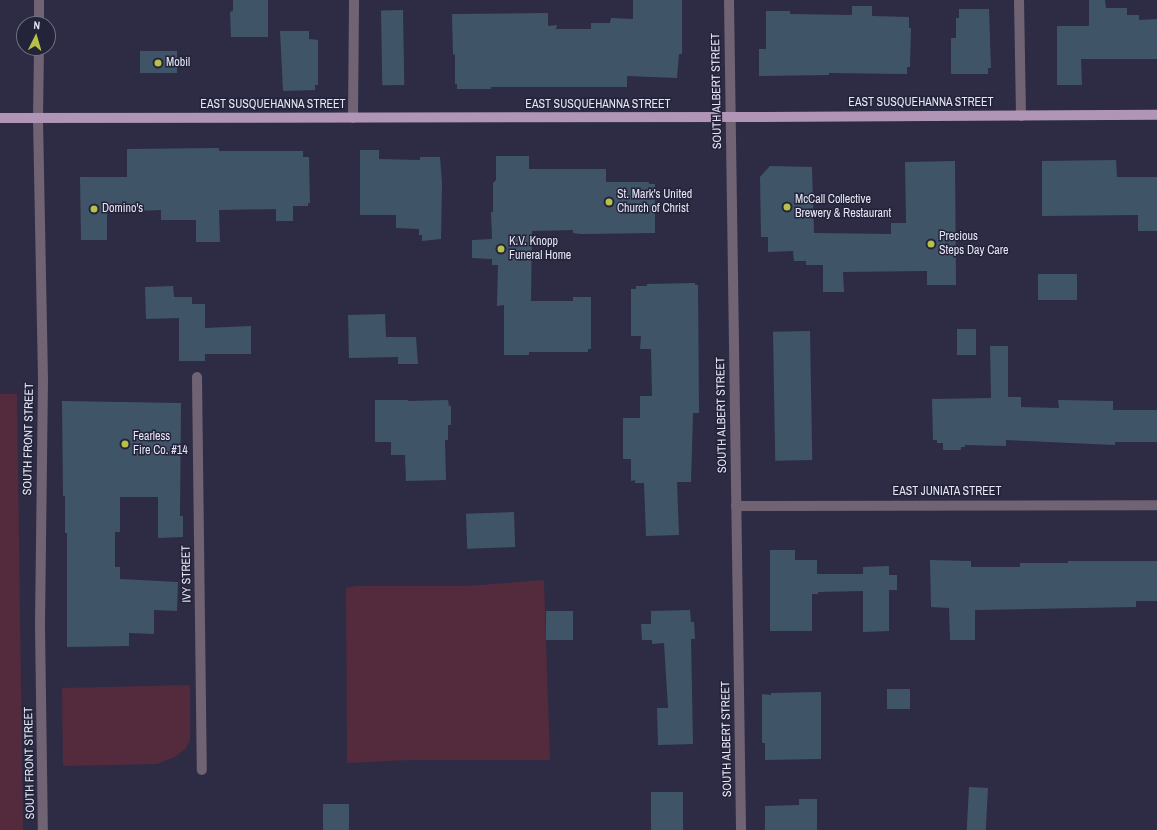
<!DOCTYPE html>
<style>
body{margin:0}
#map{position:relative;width:1157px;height:830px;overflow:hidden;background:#2d2c44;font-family:"Archivo Narrow",sans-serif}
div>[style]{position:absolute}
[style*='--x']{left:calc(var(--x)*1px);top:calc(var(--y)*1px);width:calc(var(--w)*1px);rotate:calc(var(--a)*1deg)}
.green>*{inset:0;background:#542a3d}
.building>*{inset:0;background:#405468;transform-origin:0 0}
.minor>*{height:10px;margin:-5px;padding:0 5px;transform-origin:5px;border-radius:5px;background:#706374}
.major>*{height:10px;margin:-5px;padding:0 5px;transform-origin:5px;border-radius:5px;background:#b095b7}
.dots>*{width:11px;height:11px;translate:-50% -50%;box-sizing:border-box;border:2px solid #232339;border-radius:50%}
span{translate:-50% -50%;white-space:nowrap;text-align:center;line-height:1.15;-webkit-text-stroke:3px #232339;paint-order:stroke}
.poi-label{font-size:12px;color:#e6e6f6}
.left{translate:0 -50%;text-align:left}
.street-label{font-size:12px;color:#e6e6f6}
.north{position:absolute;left:16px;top:16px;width:40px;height:40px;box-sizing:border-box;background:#232339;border:1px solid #717185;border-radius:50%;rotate:5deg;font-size:11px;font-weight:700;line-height:16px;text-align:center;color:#e6e6f6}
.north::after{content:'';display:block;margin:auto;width:14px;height:18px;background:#b7c148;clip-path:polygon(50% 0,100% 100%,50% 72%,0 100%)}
</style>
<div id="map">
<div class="green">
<div style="clip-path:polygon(0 394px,17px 394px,23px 830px,0 830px)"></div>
<div style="clip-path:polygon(544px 580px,550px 760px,410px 760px,347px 763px,346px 588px,356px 586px,467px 586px)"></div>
<div style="clip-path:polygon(190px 685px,190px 741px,186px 748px,175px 757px,157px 764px,63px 766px,62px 688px)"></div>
</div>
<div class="building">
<div style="clip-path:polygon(233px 0,268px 0,268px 37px,231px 37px,230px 12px,233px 11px)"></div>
<div style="clip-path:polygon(633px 0,682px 0,682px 54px,679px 54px,677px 78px,627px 76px,627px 87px,491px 87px,491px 89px,457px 89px,457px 84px,455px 84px,455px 54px,453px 55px,452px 14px,548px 13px,548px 26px,557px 25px,556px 29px,591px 29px,591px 23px,610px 23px,611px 18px,633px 19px)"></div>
<div style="clip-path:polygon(1089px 0,1105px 0,1106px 8px,1127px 8px,1127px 15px,1139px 15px,1139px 20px,1157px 19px,1157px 59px,1081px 59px,1082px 85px,1057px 85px,1057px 26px,1089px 26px)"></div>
<div style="clip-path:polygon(852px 6px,872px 6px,872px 16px,909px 17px,909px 28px,911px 28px,910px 67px,907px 67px,907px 74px,829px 73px,829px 75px,759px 76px,759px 49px,766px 49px,766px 11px,790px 11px,790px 14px,852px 15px)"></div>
<div style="clip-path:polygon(959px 9px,989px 9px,991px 68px,988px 68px,988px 74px,951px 74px,951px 38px,956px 38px,956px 18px,959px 18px)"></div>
<div style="left:403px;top:10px;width:75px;height:22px;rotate:89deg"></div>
<div style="clip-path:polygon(280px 31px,309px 31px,309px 39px,318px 40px,318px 85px,315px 85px,315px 90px,283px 91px)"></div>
<div style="left:140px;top:51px;width:37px;height:22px"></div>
<div style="clip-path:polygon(219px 148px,219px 151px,303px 151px,303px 157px,309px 157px,310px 203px,308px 203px,308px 206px,293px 206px,293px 221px,276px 221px,276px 209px,219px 210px,220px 242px,196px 242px,196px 220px,161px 220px,161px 210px,107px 212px,107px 240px,81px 240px,80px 177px,127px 177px,127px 149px)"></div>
<div style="clip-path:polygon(360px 150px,379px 150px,379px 159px,420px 160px,420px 157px,440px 157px,442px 183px,441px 239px,422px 241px,422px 235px,419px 235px,419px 229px,396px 228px,396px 215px,360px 215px)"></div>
<div style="clip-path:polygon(496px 156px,529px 156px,529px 169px,606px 169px,606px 182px,649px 182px,649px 184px,655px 184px,655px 233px,581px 234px,573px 233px,573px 230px,532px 231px,531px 301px,573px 301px,573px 297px,591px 297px,591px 349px,588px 349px,588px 352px,529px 352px,529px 355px,504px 355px,504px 305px,497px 306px,498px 265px,492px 265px,492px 259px,472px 258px,472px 240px,492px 239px,491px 212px,493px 212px,493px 183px,496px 180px)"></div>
<div style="clip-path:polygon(1116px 160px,1117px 177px,1157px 177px,1157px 231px,1138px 231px,1138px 215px,1042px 216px,1042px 161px)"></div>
<div style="clip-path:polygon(955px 161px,956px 285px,927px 285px,927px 271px,843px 272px,844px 292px,823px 292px,823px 265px,806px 265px,806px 261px,794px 261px,793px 251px,768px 252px,768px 237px,761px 237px,760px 177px,770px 166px,812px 167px,814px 233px,891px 234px,891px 223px,906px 223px,905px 162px)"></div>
<div style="left:1038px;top:274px;width:39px;height:26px"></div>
<div style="clip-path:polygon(695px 283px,695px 285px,698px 285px,699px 413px,693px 413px,691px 482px,677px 482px,679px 535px,646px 536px,644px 483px,635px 483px,635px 480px,631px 481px,631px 459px,623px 459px,623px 418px,640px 418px,640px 396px,652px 396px,651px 349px,640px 349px,641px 336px,631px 336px,631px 289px,636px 289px,636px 286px,647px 286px,647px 284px)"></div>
<div style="clip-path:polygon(173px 286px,174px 297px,192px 297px,192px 304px,205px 304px,205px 328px,251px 326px,251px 354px,205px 354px,205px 361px,179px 361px,179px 318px,146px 319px,145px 287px)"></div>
<div style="clip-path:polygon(385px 314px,386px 337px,416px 337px,418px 364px,398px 364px,398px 357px,349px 358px,348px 315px)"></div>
<div style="left:957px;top:329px;width:19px;height:26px"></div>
<div style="left:810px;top:331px;width:129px;height:37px;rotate:89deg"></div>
<div style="clip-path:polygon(990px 346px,1008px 346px,1008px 397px,1021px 397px,1021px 407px,1059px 408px,1058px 400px,1113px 401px,1113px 410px,1157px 410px,1157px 442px,1115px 442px,1115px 445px,1006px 440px,1006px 446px,965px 445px,965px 447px,961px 447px,961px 450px,943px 450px,943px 443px,937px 443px,937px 440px,933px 440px,932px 399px,991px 398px)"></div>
<div style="clip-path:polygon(375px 400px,408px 400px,408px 401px,448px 400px,449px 406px,451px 406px,451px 425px,448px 425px,448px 440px,445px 440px,446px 480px,406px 481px,405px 455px,391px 455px,391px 442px,375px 442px)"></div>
<div style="clip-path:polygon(62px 401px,181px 403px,180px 516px,183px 516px,183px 537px,158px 538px,158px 497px,120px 497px,120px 532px,115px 532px,115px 567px,120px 567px,120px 579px,178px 582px,177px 611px,154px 610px,154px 634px,129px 633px,129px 646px,67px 647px,67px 533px,65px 533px,65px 496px,63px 496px)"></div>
<div style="left:514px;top:512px;width:35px;height:48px;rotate:88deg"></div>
<div style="clip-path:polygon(770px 550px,795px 550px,795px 560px,817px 560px,817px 574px,863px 574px,863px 567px,889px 566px,889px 575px,897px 575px,897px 590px,889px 590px,889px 631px,863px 632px,863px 591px,818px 592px,818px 594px,812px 594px,812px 631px,770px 631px)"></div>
<div style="clip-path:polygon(930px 560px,971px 561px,971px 567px,1020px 567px,1020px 563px,1068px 563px,1068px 561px,1157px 561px,1157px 601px,1136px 601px,1136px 607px,975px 610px,975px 640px,950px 640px,949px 608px,931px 607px)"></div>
<div style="clip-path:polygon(690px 610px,691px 622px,694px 622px,695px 639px,691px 639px,693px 744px,658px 745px,657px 708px,668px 708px,664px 643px,652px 644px,652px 640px,642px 640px,641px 624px,651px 624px,651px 611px)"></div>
<div style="left:573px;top:611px;width:29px;height:27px;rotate:90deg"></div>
<div style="left:887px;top:689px;width:23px;height:20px"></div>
<div style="clip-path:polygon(821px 692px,821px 759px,765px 760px,765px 743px,762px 743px,762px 694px,771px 695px,771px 693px)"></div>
<div style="left:969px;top:787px;width:19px;height:43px;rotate:3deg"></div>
<div style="left:683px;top:792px;width:38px;height:32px;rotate:90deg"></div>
<div style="clip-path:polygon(799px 799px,817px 799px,817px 830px,765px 830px,765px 806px,799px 805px)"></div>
<div style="left:323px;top:804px;width:26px;height:26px"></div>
</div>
<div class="minor">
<div style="--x:729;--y:0;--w:830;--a:89.17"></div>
<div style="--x:1019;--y:0;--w:116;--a:89"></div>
<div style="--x:39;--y:24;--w:24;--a:-90"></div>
<div style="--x:39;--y:48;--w:71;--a:90.8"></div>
<div style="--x:38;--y:119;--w:260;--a:88.9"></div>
<div style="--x:43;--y:379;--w:246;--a:90.7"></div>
<div style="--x:40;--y:625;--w:205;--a:89.2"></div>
<div style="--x:353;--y:118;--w:118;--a:-89.5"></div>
<div style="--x:197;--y:377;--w:393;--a:89.3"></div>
<div style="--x:736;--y:506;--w:421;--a:-0.1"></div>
</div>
<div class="major">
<div style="--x:0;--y:118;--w:742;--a:-0.08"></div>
<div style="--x:742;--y:117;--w:415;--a:-0.3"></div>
</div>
<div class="dots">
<div style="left:158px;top:63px;background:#b7c148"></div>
<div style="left:609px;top:202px;background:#b7c148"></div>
<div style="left:787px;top:207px;background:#b7c148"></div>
<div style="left:94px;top:209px;background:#b7c148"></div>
<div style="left:931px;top:244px;background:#b7c148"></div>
<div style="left:501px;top:249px;background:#b7c148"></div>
<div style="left:125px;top:444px;background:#b7c148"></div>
</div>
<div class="poi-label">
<span class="left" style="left:166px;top:63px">Mobil</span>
<span class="left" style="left:617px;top:202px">St. Mark's United<br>Church of Christ</span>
<span class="left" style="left:795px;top:207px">McCall Collective<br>Brewery &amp; Restaurant</span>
<span class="left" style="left:102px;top:209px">Domino's</span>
<span class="left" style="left:939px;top:244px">Precious<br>Steps Day Care</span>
<span class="left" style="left:509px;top:249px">K.V. Knopp<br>Funeral Home</span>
<span class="left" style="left:133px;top:444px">Fearless<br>Fire Co. #14</span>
</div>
<div class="street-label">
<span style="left:717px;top:91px;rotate:-91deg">SOUTH ALBERT STREET</span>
<span style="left:921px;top:103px">EAST SUSQUEHANNA STREET</span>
<span style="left:273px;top:105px">EAST SUSQUEHANNA STREET</span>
<span style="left:598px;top:105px">EAST SUSQUEHANNA STREET</span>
<span style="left:722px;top:415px;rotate:-91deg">SOUTH ALBERT STREET</span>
<span style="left:29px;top:439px;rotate:-89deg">SOUTH FRONT STREET</span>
<span style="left:947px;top:492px">EAST JUNIATA STREET</span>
<span style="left:187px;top:574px;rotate:-91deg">IVY STREET</span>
<span style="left:727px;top:739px;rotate:-91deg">SOUTH ALBERT STREET</span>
<span style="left:30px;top:763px;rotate:-91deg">SOUTH FRONT STREET</span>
</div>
<div class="north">N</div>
</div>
